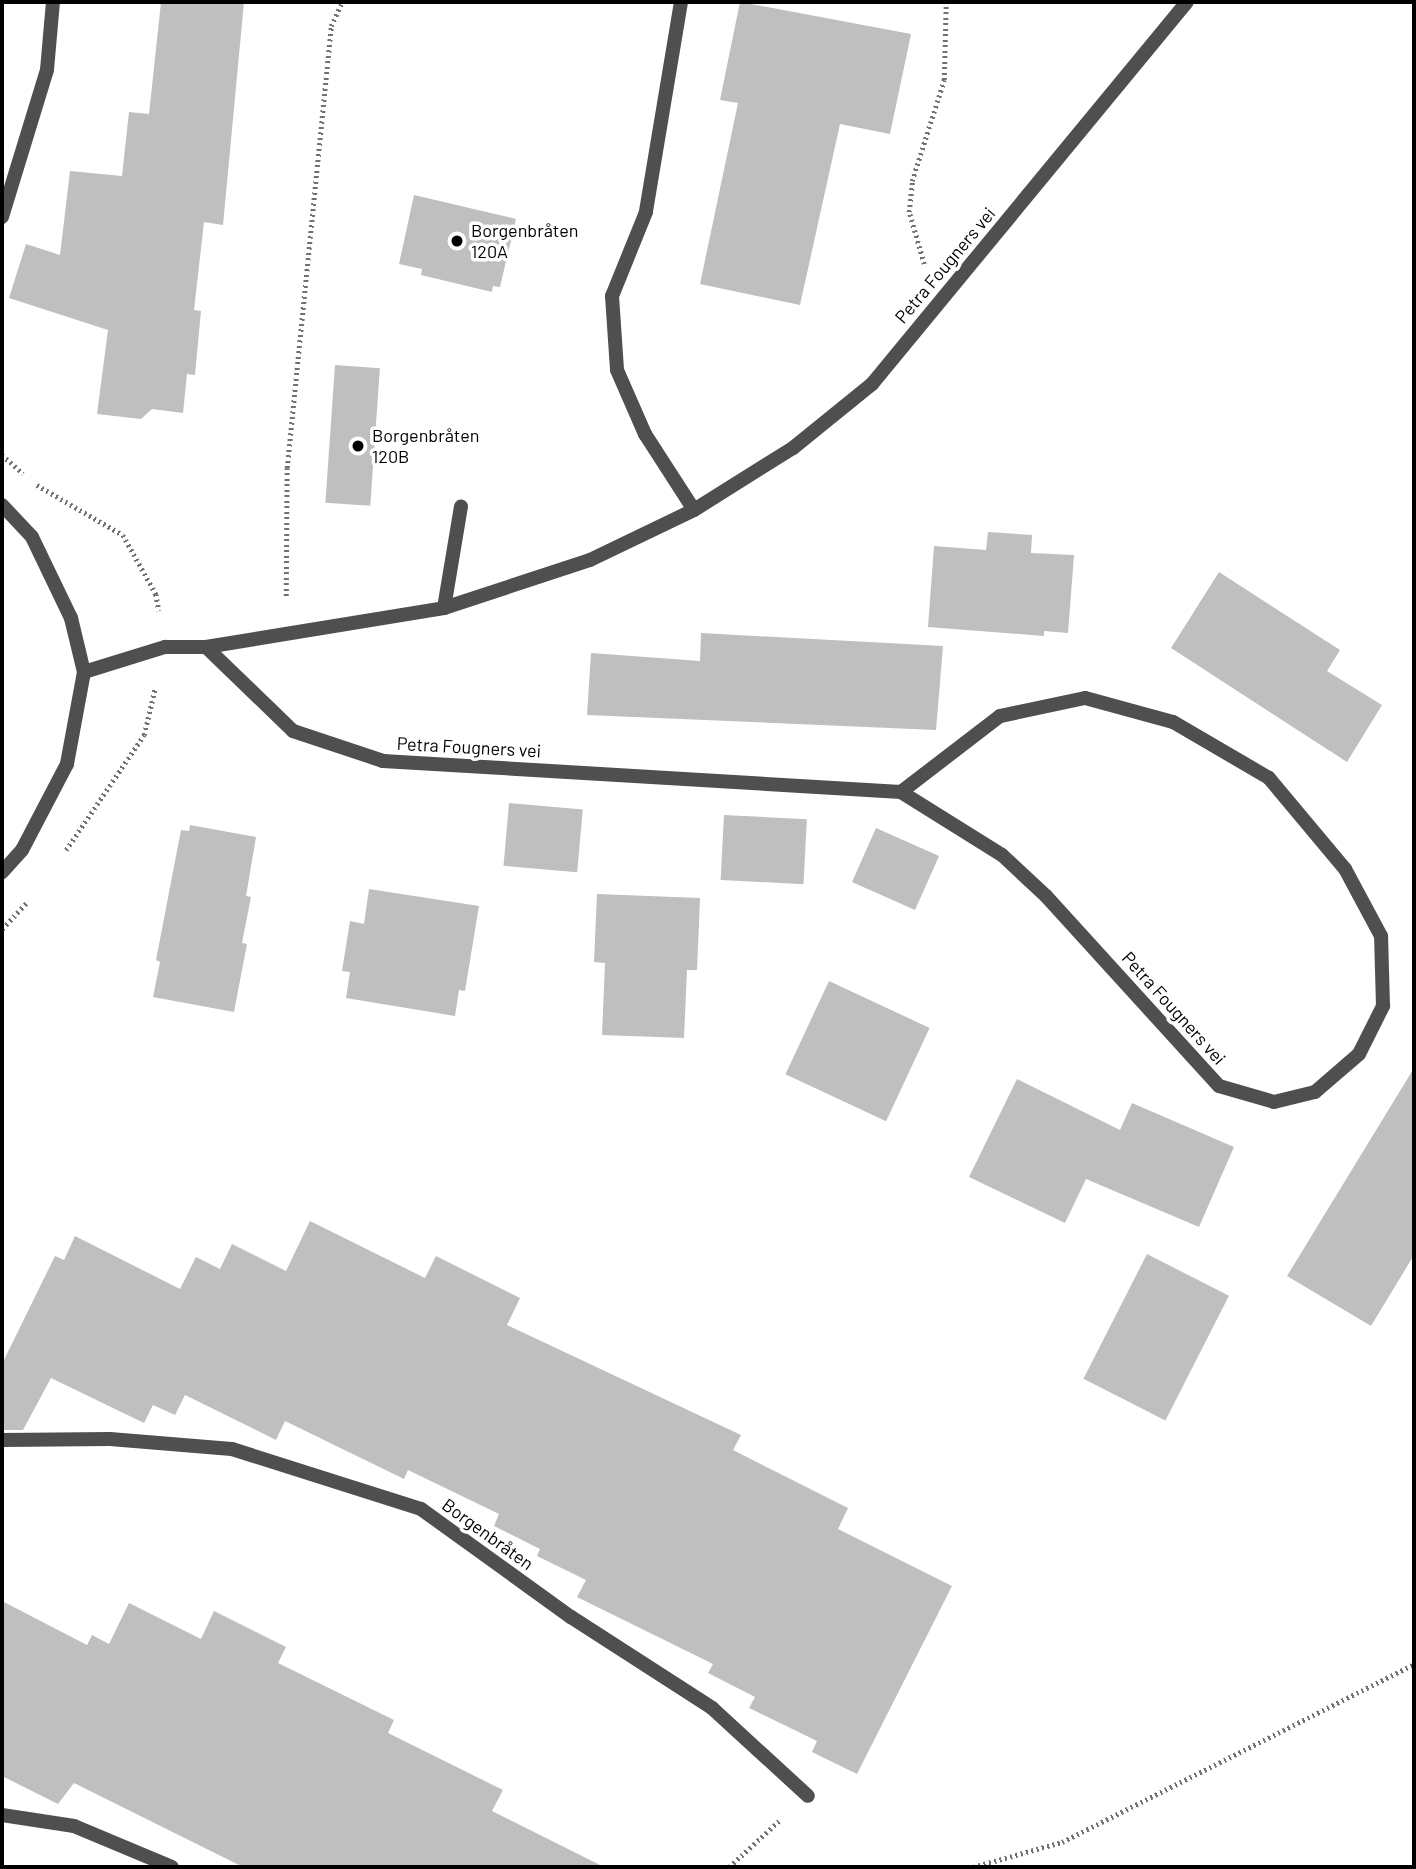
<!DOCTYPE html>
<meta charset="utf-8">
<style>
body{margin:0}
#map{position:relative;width:1416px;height:1869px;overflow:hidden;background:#fff;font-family:Barlow,sans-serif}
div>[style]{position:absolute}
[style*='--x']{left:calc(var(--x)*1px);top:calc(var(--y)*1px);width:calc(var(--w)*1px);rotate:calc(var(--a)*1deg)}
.building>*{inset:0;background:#bfbfbf;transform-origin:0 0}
.path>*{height:4.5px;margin-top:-2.25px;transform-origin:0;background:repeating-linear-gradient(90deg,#717171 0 2px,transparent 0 5.5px)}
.lane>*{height:14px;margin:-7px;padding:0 7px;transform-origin:7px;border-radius:7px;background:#4f4f4f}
.street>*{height:14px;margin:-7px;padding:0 7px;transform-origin:7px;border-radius:7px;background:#4f4f4f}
.dots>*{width:19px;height:19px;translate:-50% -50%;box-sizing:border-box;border:4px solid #fff;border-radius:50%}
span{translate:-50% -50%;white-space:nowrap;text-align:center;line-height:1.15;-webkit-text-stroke:7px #fff;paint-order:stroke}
.poi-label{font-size:18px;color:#000}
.left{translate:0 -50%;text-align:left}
.street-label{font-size:18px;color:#000}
.frame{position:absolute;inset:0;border:4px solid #000;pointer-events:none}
</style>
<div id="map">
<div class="building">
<div style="clip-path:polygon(161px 2px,244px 2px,223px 225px,204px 222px,194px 310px,201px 311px,195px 375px,187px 374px,183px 413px,152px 409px,141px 419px,97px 414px,108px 330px,9px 298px,26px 244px,60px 255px,70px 171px,122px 176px,129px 112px,149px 114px)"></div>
<div style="clip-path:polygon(740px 2px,911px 34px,890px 134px,840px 124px,800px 305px,700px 284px,738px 103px,720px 100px)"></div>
<div style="clip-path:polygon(414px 195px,516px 219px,500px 287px,493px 286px,492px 292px,421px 275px,422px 269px,399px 264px)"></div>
<div style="left:335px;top:365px;width:45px;height:138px;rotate:4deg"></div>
<div style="clip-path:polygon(988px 532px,1032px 535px,1031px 553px,1074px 555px,1068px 633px,1044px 631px,1044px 636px,928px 627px,934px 546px,986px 550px)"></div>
<div style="clip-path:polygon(1219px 572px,1340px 650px,1327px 671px,1382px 705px,1347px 762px,1171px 648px)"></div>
<div style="clip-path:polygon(701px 633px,943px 646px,936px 730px,587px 715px,591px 653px,700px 661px)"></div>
<div style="left:509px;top:803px;width:74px;height:63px;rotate:5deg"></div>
<div style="left:724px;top:815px;width:83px;height:65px;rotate:3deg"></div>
<div style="clip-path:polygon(190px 825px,256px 837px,246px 896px,251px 897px,242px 943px,247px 944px,234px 1012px,153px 997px,160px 962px,156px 960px,181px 830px,189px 831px)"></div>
<div style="left:876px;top:828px;width:69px;height:59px;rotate:24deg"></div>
<div style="clip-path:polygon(369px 889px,479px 906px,465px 991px,459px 990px,455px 1016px,346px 998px,350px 972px,342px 971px,350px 921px,364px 924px)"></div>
<div style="clip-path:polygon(597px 894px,700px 898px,697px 970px,687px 970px,684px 1038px,602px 1035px,605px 963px,594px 962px)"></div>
<div style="left:829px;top:981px;width:111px;height:103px;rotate:25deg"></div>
<div style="clip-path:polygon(1414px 1068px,1414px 1255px,1371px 1326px,1287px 1276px)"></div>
<div style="clip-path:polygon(1017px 1079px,1120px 1130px,1132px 1103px,1234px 1147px,1199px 1227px,1086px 1179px,1065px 1223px,969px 1177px)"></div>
<div style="clip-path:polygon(310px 1221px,425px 1278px,436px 1256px,520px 1298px,507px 1325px,741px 1435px,733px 1450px,848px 1508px,838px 1529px,952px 1586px,857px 1774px,812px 1752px,817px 1741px,749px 1708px,755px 1697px,708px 1673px,713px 1664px,577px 1597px,586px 1580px,537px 1556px,540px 1549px,494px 1526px,499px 1514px,408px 1470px,404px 1479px,285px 1421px,276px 1440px,185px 1395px,175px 1415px,153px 1405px,144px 1423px,51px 1378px,23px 1430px,2px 1430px,2px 1364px,55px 1256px,64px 1260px,75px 1236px,180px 1289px,196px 1257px,220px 1269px,232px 1244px,286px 1271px)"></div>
<div style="left:1147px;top:1254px;width:92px;height:140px;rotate:27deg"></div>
<div style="clip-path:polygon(2px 1601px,87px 1645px,92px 1635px,109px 1644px,129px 1603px,201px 1639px,214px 1611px,286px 1647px,278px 1663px,394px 1720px,388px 1733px,503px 1790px,492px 1811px,604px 1867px,243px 1867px,74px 1783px,58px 1804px,2px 1776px)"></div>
</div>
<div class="path">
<div style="--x:924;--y:264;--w:54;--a:-106.1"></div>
<div style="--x:909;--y:212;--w:31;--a:-84"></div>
<div style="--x:912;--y:181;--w:106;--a:-72.4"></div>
<div style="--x:944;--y:80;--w:78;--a:-88.5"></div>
<div style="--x:2;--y:455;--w:28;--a:41"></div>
<div style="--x:37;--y:485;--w:99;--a:30.2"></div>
<div style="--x:123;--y:535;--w:68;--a:60.8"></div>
<div style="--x:156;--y:594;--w:17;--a:80"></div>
<div style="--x:286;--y:596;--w:128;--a:-89.6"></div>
<div style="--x:287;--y:468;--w:444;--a:-84.3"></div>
<div style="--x:331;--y:26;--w:26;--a:-65"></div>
<div style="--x:66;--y:850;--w:139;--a:-55.9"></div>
<div style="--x:144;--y:735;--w:48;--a:-76.8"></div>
<div style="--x:2;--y:929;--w:37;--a:-47"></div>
<div style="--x:729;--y:1867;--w:71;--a:-42.7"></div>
<div style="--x:973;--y:1867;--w:92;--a:-15.7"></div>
<div style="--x:1062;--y:1842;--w:394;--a:-26.8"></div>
</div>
<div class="lane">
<div style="--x:444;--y:608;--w:103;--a:-80.5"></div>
</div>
<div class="street">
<div style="--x:681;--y:2;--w:213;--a:99.5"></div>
<div style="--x:646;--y:212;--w:91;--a:112"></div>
<div style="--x:612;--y:296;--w:74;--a:86.1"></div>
<div style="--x:617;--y:370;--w:70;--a:66.4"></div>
<div style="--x:645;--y:434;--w:90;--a:57.2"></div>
<div style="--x:2;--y:217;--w:154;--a:-73"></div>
<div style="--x:47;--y:70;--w:68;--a:-85"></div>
<div style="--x:2;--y:505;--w:44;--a:46.8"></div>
<div style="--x:32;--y:537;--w:90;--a:64.3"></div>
<div style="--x:71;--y:618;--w:56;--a:76.5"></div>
<div style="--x:84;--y:672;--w:94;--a:100.5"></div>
<div style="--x:67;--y:764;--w:97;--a:117.6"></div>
<div style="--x:22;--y:850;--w:30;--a:132"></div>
<div style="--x:206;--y:647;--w:121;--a:44"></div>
<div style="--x:293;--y:731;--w:95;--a:18.4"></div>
<div style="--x:383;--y:761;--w:519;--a:3.42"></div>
<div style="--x:901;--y:792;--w:119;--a:32"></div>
<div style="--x:1002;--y:855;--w:60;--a:43"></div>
<div style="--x:1046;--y:896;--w:257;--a:47.7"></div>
<div style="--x:1219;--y:1086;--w:57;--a:16.2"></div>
<div style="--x:1274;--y:1102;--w:42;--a:-13.7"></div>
<div style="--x:1315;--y:1092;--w:58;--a:-40.8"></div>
<div style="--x:1359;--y:1054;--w:54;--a:-63.4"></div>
<div style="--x:1383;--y:1006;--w:70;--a:-91.6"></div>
<div style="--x:1381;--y:936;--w:76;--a:-118.2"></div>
<div style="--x:1345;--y:869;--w:119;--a:-129.9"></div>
<div style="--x:1269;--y:778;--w:111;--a:-149.7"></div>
<div style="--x:1173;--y:722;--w:91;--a:-164.7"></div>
<div style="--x:1085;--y:698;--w:87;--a:168"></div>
<div style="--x:1000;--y:716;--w:125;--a:142.5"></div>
<div style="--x:84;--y:672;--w:85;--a:-17.2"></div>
<div style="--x:165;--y:647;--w:41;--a:0"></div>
<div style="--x:206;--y:647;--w:241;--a:-9.3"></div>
<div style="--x:444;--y:608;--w:154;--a:-18.2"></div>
<div style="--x:590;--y:560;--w:115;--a:-25.7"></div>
<div style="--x:694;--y:510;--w:117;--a:-32.1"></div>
<div style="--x:793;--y:448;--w:102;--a:-39"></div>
<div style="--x:872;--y:384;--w:495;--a:-50.5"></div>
<div style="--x:2;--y:1440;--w:108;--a:-0.5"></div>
<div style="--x:110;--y:1439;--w:122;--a:4.7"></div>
<div style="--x:232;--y:1449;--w:198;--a:17.6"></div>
<div style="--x:421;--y:1509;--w:185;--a:35.8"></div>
<div style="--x:571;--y:1617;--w:168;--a:32.8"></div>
<div style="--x:712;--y:1708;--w:130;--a:42.5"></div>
<div style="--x:2;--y:1815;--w:73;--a:8.7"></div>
<div style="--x:74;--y:1826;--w:106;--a:22.7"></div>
</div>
<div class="dots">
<div style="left:457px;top:241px;background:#000"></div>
<div style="left:358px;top:446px;background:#000"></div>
</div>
<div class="poi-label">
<span class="left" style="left:471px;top:241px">Borgenbråten<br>120A</span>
<span class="left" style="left:372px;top:446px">Borgenbråten<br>120B</span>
</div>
<div class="street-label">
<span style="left:945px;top:265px;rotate:-50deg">Petra Fougners vei</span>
<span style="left:469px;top:747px;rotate:3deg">Petra Fougners vei</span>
<span style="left:1174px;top:1008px;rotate:48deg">Petra Fougners vei</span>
<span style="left:488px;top:1534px;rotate:36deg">Borgenbråten</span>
</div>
<div class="frame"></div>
</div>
